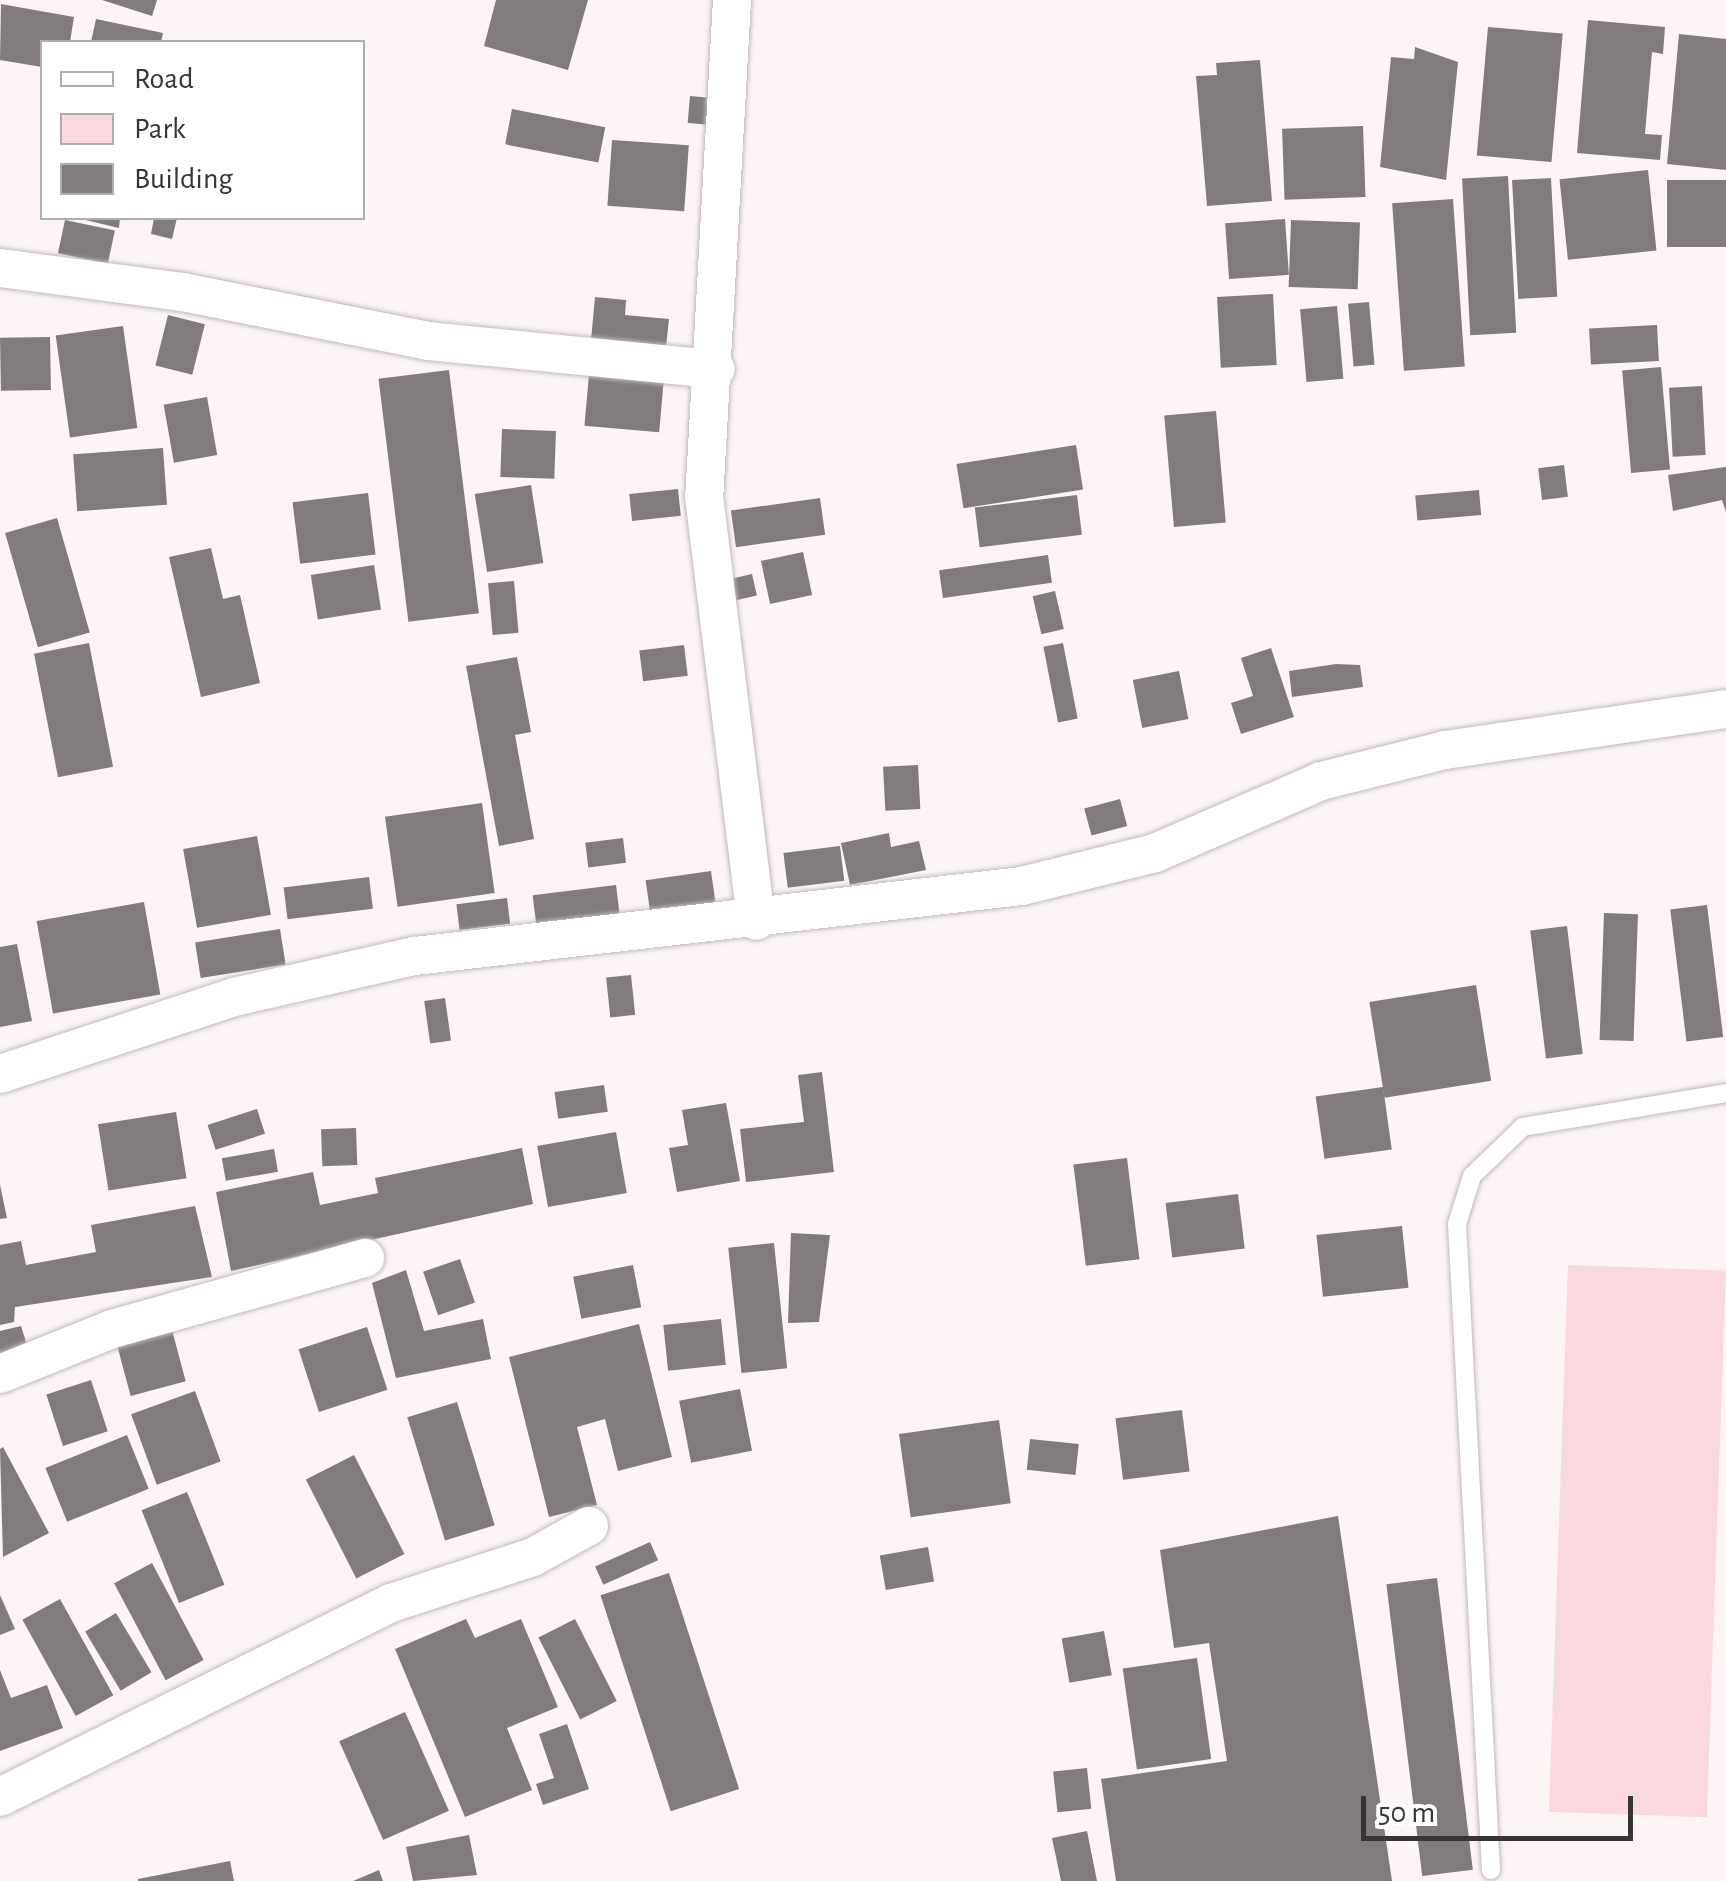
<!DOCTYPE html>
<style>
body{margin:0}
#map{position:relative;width:1726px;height:1881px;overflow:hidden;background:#fcf4f5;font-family:"Alegreya Sans",sans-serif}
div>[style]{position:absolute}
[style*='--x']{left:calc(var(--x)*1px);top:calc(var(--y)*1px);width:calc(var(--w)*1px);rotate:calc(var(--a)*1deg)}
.green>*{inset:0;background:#f9d9dd;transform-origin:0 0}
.building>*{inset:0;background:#827b7c;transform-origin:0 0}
.roads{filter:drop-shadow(0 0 2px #c1b9ba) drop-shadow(0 0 2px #c1b9ba)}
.service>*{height:18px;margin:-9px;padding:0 9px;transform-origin:9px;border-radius:9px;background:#fff}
.minor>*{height:38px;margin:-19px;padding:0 19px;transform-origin:19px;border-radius:19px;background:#fff}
span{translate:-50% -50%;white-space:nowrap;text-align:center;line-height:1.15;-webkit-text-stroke:10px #fff;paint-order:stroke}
.legend{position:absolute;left:40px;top:40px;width:325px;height:180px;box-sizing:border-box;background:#fff;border:2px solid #afaeae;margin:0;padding:12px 18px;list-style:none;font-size:30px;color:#373434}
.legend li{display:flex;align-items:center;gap:20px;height:50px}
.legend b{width:50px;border:2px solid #afaeae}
.scale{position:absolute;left:1361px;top:1796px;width:272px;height:45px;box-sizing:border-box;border:5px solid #373434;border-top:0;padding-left:12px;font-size:30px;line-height:35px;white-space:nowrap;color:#373434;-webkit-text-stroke:8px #fff;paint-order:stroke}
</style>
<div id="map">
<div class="green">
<div style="left:1568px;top:1265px;width:158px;height:547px;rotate:2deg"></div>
</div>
<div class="building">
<div style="clip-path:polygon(102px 0,157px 0,152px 16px)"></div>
<div style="clip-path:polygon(496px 0,588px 0,568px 70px,484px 46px)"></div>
<div style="clip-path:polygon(1px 4px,74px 17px,70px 42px,42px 42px,42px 67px,0 60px)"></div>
<div style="clip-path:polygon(96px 19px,163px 33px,161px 42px,91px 42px)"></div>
<div style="clip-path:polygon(1588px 20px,1665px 27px,1663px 54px,1652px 52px,1645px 134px,1662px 135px,1660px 160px,1577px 153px)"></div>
<div style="left:1488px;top:27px;width:75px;height:129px;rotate:5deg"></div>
<div style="clip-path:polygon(1679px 34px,1726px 39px,1726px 170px,1667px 164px)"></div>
<div style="clip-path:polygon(1415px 47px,1458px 62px,1446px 180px,1380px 167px,1391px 57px,1414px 59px)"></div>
<div style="clip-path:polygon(1260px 60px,1272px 201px,1207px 206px,1196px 76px,1217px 75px,1216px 63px)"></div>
<div style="left:690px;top:96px;width:25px;height:27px;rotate:5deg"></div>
<div style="left:512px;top:109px;width:95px;height:36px;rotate:11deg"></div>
<div style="left:1363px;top:126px;width:71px;height:81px;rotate:88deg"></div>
<div style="left:612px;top:140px;width:77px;height:66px;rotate:4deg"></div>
<div style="left:1648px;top:170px;width:81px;height:89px;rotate:84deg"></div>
<div style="left:1508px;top:176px;width:157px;height:46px;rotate:87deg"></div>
<div style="left:1551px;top:178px;width:119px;height:39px;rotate:87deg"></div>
<div style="left:1726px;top:180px;width:67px;height:59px;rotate:90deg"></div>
<div style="left:1453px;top:199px;width:168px;height:61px;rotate:86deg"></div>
<div style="clip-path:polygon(77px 218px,120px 218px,119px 228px)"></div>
<div style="clip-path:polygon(154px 218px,177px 218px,172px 239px,151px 234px)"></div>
<div style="left:1285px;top:219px;width:56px;height:60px;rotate:86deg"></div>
<div style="left:65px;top:220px;width:51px;height:34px;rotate:12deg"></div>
<div style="left:1291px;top:220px;width:69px;height:67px;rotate:2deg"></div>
<div style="left:1273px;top:294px;width:71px;height:56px;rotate:87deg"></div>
<div style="clip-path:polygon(595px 297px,626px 300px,625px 315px,669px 319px,666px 347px,591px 340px)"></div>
<div style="left:1369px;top:302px;width:63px;height:21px;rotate:85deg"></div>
<div style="left:1337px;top:306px;width:73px;height:37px;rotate:85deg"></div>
<div style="left:168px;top:315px;width:38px;height:52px;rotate:14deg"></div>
<div style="left:1657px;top:325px;width:36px;height:68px;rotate:87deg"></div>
<div style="left:123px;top:326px;width:103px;height:68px;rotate:82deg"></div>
<div style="left:50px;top:337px;width:53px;height:50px;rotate:89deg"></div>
<div style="left:1661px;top:367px;width:103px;height:39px;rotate:85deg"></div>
<div style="left:449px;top:370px;width:245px;height:71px;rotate:83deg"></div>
<div style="left:589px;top:374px;width:75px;height:52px;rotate:5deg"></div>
<div style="left:1702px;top:386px;width:69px;height:33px;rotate:87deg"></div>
<div style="left:207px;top:397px;width:59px;height:44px;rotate:80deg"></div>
<div style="left:1216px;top:411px;width:112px;height:52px;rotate:85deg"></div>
<div style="left:502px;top:429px;width:54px;height:48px;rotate:2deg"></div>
<div style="left:1076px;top:445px;width:45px;height:121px;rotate:81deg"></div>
<div style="left:163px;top:448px;width:57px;height:90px;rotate:86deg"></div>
<div style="left:1564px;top:465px;width:32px;height:26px;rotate:83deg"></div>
<div style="clip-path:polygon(1726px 467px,1726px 512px,1722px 500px,1673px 511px,1668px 475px)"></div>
<div style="left:531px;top:485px;width:79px;height:57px;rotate:81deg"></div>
<div style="left:678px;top:489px;width:27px;height:49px;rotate:84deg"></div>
<div style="left:1479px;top:490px;width:25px;height:64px;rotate:85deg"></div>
<div style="left:368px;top:493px;width:62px;height:76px;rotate:83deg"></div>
<div style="left:1077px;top:495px;width:40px;height:103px;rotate:83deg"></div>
<div style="left:820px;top:498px;width:37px;height:90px;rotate:82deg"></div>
<div style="left:57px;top:518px;width:119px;height:54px;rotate:74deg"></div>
<div style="clip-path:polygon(211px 548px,223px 599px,240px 595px,260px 683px,201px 697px,169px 557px)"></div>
<div style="left:803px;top:552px;width:44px;height:43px;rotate:78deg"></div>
<div style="left:1048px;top:555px;width:28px;height:110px;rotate:82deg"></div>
<div style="left:374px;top:565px;width:45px;height:64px;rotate:81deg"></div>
<div style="left:752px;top:574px;width:22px;height:26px;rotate:77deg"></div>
<div style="left:514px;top:581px;width:52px;height:26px;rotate:85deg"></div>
<div style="left:1055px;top:591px;width:39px;height:23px;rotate:77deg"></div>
<div style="left:89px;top:643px;width:126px;height:56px;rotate:79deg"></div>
<div style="left:1063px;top:643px;width:77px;height:20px;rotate:79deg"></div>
<div style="left:684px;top:645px;width:31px;height:45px;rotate:83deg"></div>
<div style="clip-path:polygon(1271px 648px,1294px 717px,1241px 734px,1231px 703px,1253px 696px,1241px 658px)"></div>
<div style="clip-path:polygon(517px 657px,531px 732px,515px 735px,534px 839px,499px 846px,466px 666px)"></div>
<div style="clip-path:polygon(1336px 664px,1360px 665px,1363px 687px,1292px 697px,1289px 671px)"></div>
<div style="left:1179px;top:671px;width:49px;height:47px;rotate:79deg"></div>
<div style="left:918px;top:765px;width:44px;height:35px;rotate:87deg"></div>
<div style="left:1120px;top:799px;width:28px;height:37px;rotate:75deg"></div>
<div style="left:482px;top:803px;width:91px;height:98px;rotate:82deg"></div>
<div style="clip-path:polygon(889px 833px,891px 847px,919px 841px,926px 870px,850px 885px,841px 843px)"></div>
<div style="left:257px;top:836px;width:80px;height:75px;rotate:80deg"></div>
<div style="left:623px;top:838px;width:25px;height:38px;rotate:83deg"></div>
<div style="left:840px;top:846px;width:35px;height:57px;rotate:83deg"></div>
<div style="left:711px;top:871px;width:35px;height:66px;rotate:82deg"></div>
<div style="left:369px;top:877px;width:32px;height:86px;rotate:83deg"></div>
<div style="left:616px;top:885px;width:35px;height:84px;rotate:83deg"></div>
<div style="left:507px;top:898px;width:26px;height:51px;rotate:83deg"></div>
<div style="left:144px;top:902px;width:94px;height:109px;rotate:80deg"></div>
<div style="left:1707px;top:905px;width:133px;height:37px;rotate:83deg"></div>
<div style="left:1604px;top:913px;width:34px;height:127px;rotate:2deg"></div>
<div style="left:1567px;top:926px;width:129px;height:37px;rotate:83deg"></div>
<div style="left:280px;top:929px;width:36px;height:86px;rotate:81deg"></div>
<div style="clip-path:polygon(17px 944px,32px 1021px,0 1027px,0 947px)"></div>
<div style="left:631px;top:975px;width:40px;height:25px;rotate:84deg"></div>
<div style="left:1476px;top:985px;width:97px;height:108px;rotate:81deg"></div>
<div style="left:445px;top:998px;width:43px;height:21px;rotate:82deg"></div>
<div style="clip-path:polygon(822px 1072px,834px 1172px,746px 1182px,740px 1129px,804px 1122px,798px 1075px)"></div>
<div style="left:604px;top:1085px;width:27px;height:50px;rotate:82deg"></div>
<div style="left:1383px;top:1087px;width:63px;height:68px;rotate:82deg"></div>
<div style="clip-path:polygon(726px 1103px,740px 1181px,677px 1192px,669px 1148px,688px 1145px,682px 1110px)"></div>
<div style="left:257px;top:1109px;width:26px;height:52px;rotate:72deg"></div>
<div style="left:176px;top:1112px;width:67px;height:79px;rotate:81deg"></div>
<div style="left:356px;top:1128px;width:37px;height:35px;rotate:88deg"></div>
<div style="left:616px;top:1132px;width:62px;height:80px;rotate:80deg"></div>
<div style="clip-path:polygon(522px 1148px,533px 1204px,231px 1271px,216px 1192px,313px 1172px,320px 1205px,378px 1193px,375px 1178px)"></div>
<div style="left:274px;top:1149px;width:23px;height:53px;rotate:80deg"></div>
<div style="left:1127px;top:1158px;width:102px;height:54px;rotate:83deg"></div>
<div style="clip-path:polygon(0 1185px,7px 1218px,0 1219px)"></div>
<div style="left:1238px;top:1194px;width:55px;height:73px;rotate:83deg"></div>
<div style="clip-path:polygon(195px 1206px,212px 1277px,15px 1307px,14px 1322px,0 1325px,0 1245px,21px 1241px,26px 1265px,96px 1252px,91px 1225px)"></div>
<div style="left:1402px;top:1226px;width:62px;height:86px;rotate:84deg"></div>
<div style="clip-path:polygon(791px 1233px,830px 1235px,819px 1322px,788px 1323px)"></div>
<div style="left:774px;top:1243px;width:126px;height:46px;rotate:84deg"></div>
<div style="left:460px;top:1259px;width:46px;height:39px;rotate:71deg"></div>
<div style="left:633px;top:1265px;width:43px;height:61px;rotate:79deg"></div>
<div style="clip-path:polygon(406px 1270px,424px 1331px,483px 1319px,491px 1359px,396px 1378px,372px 1283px)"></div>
<div style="left:721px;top:1319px;width:46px;height:58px;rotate:84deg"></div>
<div style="clip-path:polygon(639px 1324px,672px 1457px,618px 1471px,605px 1419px,577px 1427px,597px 1505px,549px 1517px,509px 1357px)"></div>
<div style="clip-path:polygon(21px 1326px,30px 1355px,0 1364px,0 1331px)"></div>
<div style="left:367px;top:1327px;width:66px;height:72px;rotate:72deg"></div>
<div style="left:172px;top:1330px;width:53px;height:57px;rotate:75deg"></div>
<div style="left:91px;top:1380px;width:54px;height:47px;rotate:72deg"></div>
<div style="left:740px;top:1389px;width:63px;height:62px;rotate:79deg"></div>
<div style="left:195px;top:1391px;width:75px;height:68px;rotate:70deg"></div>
<div style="left:457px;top:1402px;width:129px;height:52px;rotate:73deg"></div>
<div style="left:1182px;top:1410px;width:62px;height:67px;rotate:83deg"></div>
<div style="left:999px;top:1420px;width:84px;height:101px;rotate:82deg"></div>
<div style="left:127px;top:1435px;width:58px;height:88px;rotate:68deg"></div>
<div style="left:1030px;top:1439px;width:49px;height:31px;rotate:6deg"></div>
<div style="clip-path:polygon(3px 1447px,49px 1533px,3px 1557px,0 1449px)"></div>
<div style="left:354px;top:1455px;width:111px;height:54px;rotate:63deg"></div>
<div style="left:187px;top:1492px;width:100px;height:49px;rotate:68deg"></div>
<div style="clip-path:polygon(1338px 1516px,1392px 1881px,1116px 1881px,1101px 1779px,1227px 1761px,1209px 1643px,1174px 1648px,1160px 1550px)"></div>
<div style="left:650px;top:1542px;width:20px;height:60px;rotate:66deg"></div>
<div style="left:928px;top:1547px;width:35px;height:49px;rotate:80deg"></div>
<div style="left:152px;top:1563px;width:110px;height:43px;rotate:62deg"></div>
<div style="left:669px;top:1573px;width:227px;height:72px;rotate:72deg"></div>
<div style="left:1437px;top:1578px;width:294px;height:51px;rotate:83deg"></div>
<div style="clip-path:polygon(0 1595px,15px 1629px,0 1635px)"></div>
<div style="left:60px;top:1599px;width:110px;height:43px;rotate:61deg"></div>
<div style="left:116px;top:1613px;width:69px;height:36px;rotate:59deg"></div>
<div style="clip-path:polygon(466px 1619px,475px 1638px,521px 1619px,558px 1707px,507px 1728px,532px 1790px,465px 1817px,395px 1649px)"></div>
<div style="left:575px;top:1619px;width:92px;height:41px;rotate:63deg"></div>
<div style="left:1104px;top:1631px;width:45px;height:43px;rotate:80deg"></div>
<div style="left:1197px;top:1658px;width:102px;height:75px;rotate:82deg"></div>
<div style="clip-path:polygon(0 1670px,11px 1698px,47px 1685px,63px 1728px,0 1751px)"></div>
<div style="left:405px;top:1712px;width:108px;height:72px;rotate:66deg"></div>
<div style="clip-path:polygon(567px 1724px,589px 1789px,543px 1805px,536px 1784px,554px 1778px,539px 1734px)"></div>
<div style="left:1087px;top:1768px;width:41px;height:34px;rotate:84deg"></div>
<div style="clip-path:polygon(1087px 1831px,1097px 1881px,1061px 1881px,1052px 1838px)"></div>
<div style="clip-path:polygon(469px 1835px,477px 1875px,413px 1881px,406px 1847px)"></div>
<div style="clip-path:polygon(230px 1861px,234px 1881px,138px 1881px,138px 1879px)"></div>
<div style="clip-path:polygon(379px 1870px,383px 1881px,353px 1881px)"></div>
</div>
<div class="roads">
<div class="service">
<div style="--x:1491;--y:1870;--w:647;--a:-93.01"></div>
<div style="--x:1457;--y:1224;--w:50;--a:-72.6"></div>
<div style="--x:1472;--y:1176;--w:71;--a:-43.9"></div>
<div style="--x:1523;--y:1127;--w:206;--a:-9.5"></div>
</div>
<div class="minor">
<div style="--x:732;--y:0;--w:497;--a:93.2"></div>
<div style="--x:704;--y:496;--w:428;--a:83"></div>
<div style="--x:0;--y:268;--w:185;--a:7.5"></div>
<div style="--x:183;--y:292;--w:250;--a:11.3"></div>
<div style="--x:428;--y:341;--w:289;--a:5.6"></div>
<div style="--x:0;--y:1074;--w:246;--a:-18.2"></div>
<div style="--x:234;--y:997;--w:186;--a:-12.8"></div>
<div style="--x:415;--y:956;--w:611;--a:-6.58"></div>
<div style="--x:1022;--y:886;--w:137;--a:-13.9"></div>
<div style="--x:1155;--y:853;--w:181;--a:-23.4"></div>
<div style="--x:1321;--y:781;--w:128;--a:-14"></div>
<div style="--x:1445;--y:750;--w:284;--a:-8.3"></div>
<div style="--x:0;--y:1374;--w:121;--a:-21.9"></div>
<div style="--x:112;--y:1329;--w:263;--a:-15.7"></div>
<div style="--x:0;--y:1797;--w:436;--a:-26.4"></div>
<div style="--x:391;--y:1603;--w:149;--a:-17.9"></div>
<div style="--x:533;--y:1557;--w:64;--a:-29"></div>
</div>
</div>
<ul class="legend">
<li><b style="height:12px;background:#fff"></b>Road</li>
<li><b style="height:28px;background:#f9d9dd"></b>Park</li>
<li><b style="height:28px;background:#827b7c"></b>Building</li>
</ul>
<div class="scale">50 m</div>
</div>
